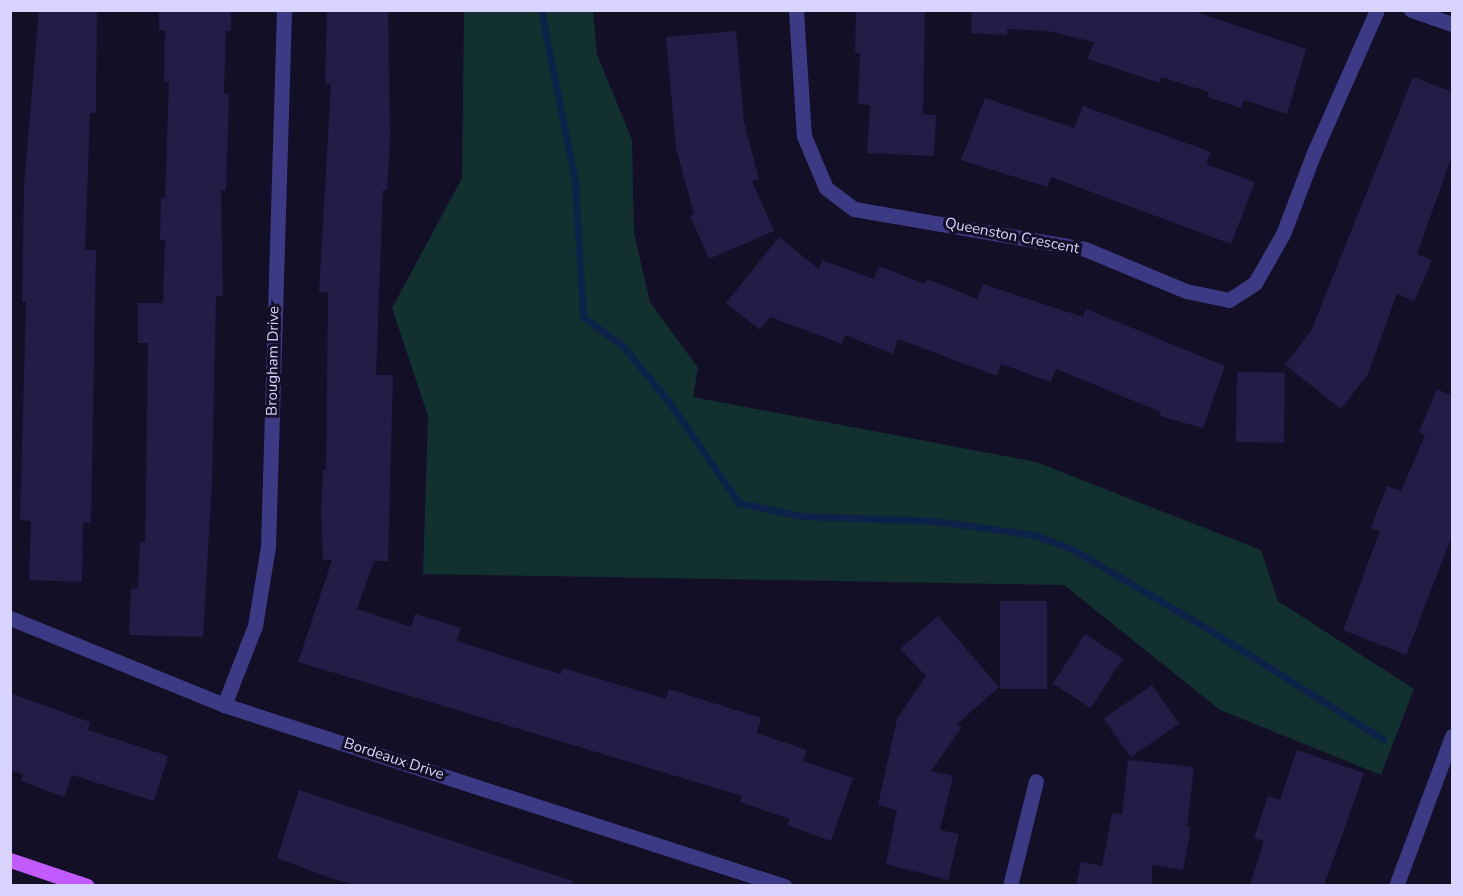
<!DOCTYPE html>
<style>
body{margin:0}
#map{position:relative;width:1463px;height:896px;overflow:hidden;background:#130f26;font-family:"Nunito Sans",sans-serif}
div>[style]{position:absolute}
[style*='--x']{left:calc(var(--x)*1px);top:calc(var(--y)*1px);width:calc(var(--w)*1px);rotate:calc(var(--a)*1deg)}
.green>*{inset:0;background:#12302f}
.stream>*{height:7px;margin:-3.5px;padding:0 3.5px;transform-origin:3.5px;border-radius:3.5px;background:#0c2248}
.building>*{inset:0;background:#241b47;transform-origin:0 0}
.minor>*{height:15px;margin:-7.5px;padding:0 7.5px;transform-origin:7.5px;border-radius:7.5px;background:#3d3a85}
.major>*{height:15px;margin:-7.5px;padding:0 7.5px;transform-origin:7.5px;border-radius:7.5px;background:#c25bff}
span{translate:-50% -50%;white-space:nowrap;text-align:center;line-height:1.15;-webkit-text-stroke:6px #130f26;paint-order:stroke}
.street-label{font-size:15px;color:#d9d4ff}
.frame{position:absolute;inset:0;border:12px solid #d9d4ff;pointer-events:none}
</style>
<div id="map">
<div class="green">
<div style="clip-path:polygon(464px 11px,593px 11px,597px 54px,632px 140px,634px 233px,650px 302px,698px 368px,693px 397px,1036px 462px,1261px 550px,1278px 601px,1414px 689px,1381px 775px,1220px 710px,1064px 585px,423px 574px,428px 416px,392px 308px,462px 178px)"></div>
</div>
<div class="stream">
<div style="--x:541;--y:10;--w:174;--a:78.8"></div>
<div style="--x:575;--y:181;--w:136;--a:86.6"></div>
<div style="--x:583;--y:317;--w:48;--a:35.7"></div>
<div style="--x:622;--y:345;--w:74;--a:50.5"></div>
<div style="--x:669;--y:402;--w:123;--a:55.3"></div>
<div style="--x:739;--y:503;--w:63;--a:11.8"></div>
<div style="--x:801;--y:516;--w:135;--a:2.1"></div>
<div style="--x:936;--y:521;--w:100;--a:8"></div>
<div style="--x:1035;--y:535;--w:42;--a:21"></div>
<div style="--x:1074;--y:550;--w:161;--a:30.5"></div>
<div style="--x:1213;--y:632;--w:201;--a:32.2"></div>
</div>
<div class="building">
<div style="clip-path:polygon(39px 10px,97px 10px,96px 113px,90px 113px,85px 250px,96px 250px,91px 523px,83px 522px,82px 582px,29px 580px,31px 521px,20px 520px,26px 302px,22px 302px,24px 185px)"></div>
<div style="clip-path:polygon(159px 10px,231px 10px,231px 31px,226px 31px,224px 94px,229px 94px,226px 191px,221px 190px,223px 296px,216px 296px,212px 481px,203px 637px,129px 635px,131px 589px,138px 589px,140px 542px,145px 542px,146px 488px,148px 343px,138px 343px,138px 303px,163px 303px,165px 240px,160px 240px,161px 198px,165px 198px,169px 82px,164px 82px,165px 30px,159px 30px)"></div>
<div style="clip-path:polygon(327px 10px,388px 10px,390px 138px,387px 190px,383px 190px,376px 375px,393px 375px,388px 561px,374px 561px,357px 609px,411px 627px,415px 614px,461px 628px,457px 641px,512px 659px,561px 674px,563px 668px,666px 699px,669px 689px,761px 718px,757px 733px,807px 750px,803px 761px,853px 778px,831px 841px,787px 825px,790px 819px,740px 802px,742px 796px,298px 662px,332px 560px,323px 560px,321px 509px,323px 470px,326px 470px,328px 292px,319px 292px,331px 84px,325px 83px)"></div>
<div style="clip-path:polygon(856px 10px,925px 10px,923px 114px,936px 115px,934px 156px,867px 153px,870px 105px,858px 104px,860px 53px,855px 53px)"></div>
<div style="clip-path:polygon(972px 10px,1190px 10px,1306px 49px,1287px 114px,1244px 100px,1241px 108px,1207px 97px,1209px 92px,1161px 77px,1159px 83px,1088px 59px,1094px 42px,1048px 31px,1007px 29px,1007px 35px,971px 33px)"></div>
<div style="clip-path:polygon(736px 31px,744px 122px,759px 179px,752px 181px,774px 231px,709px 259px,690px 216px,694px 214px,676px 148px,666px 37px)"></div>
<div style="clip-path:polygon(1413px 77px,1452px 92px,1452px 156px,1417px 254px,1432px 260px,1414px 301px,1397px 294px,1368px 374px,1341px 409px,1285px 365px,1311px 331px)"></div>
<div style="clip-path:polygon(985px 98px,1074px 128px,1083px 106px,1211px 152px,1206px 164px,1255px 182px,1231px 244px,1051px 177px,1047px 187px,961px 160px)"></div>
<div style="clip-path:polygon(779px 237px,819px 269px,822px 260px,874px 279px,879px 266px,925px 284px,927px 279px,977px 299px,983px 284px,1083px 317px,1086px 309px,1225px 366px,1203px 428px,1160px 416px,1161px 412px,1056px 369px,1051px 382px,1001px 364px,997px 376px,898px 339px,893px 354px,845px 335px,842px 344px,770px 317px,760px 330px,726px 303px)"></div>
<div style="left:1237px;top:372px;width:48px;height:70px;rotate:1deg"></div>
<div style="clip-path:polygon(1437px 389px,1452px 396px,1452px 536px,1406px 655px,1343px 630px,1380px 531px,1371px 528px,1387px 486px,1401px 491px,1425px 435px,1419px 432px)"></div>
<div style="left:1000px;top:601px;width:47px;height:88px"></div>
<div style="clip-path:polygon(938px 616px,999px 687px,957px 724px,962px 727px,931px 771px,953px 776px,940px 830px,959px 834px,948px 880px,886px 864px,897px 810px,878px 805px,897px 719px,926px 676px,900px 649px)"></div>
<div style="left:1085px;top:634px;width:45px;height:59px;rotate:33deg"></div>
<div style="left:1152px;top:685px;width:47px;height:59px;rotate:55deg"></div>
<div style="clip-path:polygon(10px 693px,90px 722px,88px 730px,168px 756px,154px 801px,72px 775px,64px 797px,21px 781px,23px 774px,10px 770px)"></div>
<div style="clip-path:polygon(1297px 750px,1364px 773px,1349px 816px,1324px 885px,1250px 885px,1264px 841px,1254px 838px,1268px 796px,1280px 800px)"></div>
<div style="clip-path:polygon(1128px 760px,1194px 767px,1187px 827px,1191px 827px,1183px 870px,1152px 865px,1152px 885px,1076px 885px,1081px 862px,1102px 866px,1112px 813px,1122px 814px)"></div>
<div style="clip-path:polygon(299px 790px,573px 881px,572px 885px,355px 885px,328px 877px,277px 858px)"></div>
</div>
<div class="minor">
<div style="--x:796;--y:10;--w:126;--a:86.4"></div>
<div style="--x:804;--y:136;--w:56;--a:67.1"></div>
<div style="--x:826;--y:188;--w:35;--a:37"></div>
<div style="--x:854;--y:209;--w:234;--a:9.8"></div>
<div style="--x:1085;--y:249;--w:109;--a:22.6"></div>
<div style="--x:1186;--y:291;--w:44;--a:11.8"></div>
<div style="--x:1229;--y:300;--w:31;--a:-33"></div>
<div style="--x:1255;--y:283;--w:56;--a:-60.3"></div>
<div style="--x:1283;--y:234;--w:85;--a:-69.2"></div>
<div style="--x:1313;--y:155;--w:158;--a:-66.2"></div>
<div style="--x:1411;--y:10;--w:43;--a:18.9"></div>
<div style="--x:10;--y:618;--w:231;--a:22.1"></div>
<div style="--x:224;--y:705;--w:589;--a:17.91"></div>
<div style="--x:224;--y:705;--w:85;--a:-68.6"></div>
<div style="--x:255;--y:626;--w:80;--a:-80.7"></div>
<div style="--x:268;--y:547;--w:537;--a:-88.29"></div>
<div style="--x:1010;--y:886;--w:108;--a:-76.1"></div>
<div style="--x:1396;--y:886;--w:160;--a:-69.5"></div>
</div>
<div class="major">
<div style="--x:10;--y:860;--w:81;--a:18.7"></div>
</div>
<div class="street-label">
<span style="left:1012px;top:236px;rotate:11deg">Queenston Crescent</span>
<span style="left:273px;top:361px;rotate:-89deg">Brougham Drive</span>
<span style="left:394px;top:759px;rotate:18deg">Bordeaux Drive</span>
</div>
<div class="frame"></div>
</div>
